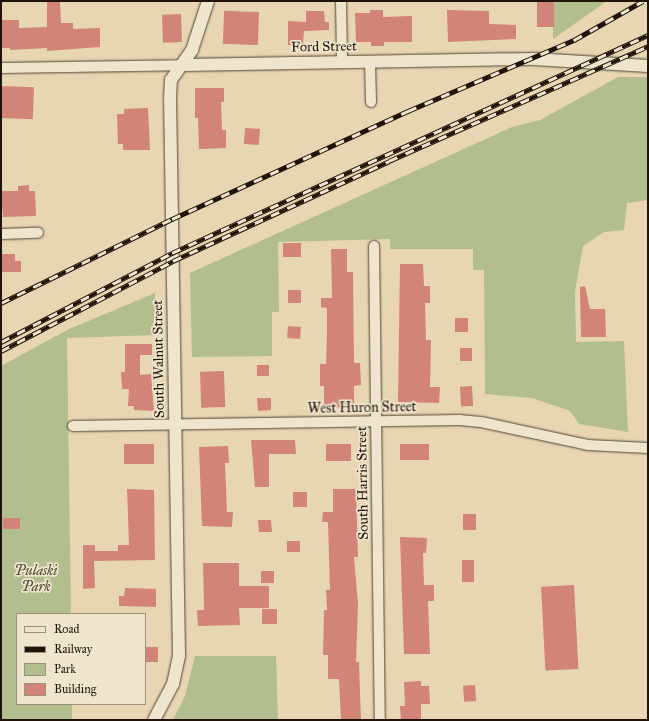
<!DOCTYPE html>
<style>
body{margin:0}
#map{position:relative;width:649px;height:721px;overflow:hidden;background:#e7d6b1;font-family:"IM FELL Great Primer",serif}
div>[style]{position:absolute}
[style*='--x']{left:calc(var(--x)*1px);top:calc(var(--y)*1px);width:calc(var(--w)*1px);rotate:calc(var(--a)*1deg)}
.green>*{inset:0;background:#b2be8e}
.building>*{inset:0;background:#d18477;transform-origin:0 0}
.roads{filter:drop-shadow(0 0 1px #524434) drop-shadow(0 0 1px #524434)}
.minor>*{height:10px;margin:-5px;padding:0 5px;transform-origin:5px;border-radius:5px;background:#efe4cc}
.tertiary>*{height:12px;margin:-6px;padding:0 6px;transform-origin:6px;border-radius:6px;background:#efe4cc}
.rail>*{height:4.5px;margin-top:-2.25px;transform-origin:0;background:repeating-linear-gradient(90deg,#efe4cc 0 9px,#20140a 0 18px);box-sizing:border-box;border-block:1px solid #20140a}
span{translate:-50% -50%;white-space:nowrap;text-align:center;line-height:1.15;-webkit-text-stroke:3.5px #efe4cc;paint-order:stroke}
.street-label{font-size:14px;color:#20140a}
.park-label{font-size:14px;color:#4c4732;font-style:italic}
.frame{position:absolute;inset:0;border:2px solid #20140a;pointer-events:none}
.legend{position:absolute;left:16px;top:613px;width:130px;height:92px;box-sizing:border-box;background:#efe4cc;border:1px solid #9c917e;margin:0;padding:5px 7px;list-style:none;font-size:12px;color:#20140a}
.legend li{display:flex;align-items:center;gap:8px;height:20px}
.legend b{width:20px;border:1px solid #9c917e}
</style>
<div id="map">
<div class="green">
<div style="clip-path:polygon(553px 1px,607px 1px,553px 39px)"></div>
<div style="clip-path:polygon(618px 77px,648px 77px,648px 200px,627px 203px,624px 230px,604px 232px,583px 246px,575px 292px,576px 342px,624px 341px,628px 432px,579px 424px,570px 411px,532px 398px,485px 394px,484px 270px,473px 270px,473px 249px,390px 249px,390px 239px,278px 242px,279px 312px,272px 312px,272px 356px,192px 357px,190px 273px,512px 127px,540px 120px)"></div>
<div style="clip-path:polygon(155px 293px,156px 335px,67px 338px,71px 614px,17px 614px,17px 704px,72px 704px,72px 720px,1px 720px,1px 366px,67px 330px)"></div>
<div style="clip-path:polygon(195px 656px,276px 656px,278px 720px,173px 720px,185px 696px)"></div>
</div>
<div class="building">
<div style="clip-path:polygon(47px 1px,60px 1px,61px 23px,73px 23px,73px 29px,100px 28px,100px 47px,47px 51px,47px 48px,10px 50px,10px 48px,1px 48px,1px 20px,19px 20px,19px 28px,47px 27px)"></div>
<div style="left:537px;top:1px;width:17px;height:26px"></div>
<div style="clip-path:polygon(370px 10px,383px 10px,383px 17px,412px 16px,412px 42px,384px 42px,384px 46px,371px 46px,371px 42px,356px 42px,355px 13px,370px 13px)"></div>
<div style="clip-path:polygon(447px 10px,489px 11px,489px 24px,516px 25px,516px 39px,448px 42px)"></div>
<div style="clip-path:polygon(306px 11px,324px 11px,325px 22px,329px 22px,329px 30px,304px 31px,303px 45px,288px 45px,288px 21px,306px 22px)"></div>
<div style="left:259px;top:12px;width:33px;height:35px;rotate:92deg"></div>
<div style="left:181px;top:14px;width:28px;height:19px;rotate:88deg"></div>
<div style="left:1px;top:86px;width:33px;height:32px;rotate:2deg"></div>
<div style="clip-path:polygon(195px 88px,224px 88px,224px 102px,221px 102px,222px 130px,226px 130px,226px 148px,199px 149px,198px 118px,195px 118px)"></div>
<div style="clip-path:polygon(148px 108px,150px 150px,123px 150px,123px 144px,118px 144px,117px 114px,124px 114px,124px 109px)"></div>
<div style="left:245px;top:128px;width:15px;height:16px;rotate:4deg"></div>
<div style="clip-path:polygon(29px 185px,29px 191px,35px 191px,36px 216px,3px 217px,1px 191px,18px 191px,18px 186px)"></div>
<div style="left:283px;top:243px;width:18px;height:14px"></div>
<div style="clip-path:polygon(331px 249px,347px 249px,347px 272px,353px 272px,354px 363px,360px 363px,361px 385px,354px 386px,354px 408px,324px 407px,324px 386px,320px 386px,320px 364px,326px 364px,327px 332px,327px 308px,321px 307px,321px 298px,332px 298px)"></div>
<div style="clip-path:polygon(1px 254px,15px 254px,15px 261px,21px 261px,21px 272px,1px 272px)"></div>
<div style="clip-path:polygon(400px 264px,423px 264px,424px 286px,430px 286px,430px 303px,425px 303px,426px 340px,431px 340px,430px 387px,440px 387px,439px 403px,398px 402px)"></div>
<div style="clip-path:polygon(585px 286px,590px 309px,605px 309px,606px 337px,581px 337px,580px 287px)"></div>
<div style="left:288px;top:290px;width:13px;height:13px"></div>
<div style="left:455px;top:318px;width:13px;height:14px"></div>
<div style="left:288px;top:326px;width:13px;height:12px;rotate:4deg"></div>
<div style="clip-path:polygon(125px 344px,152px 344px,152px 355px,140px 355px,140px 375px,151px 374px,154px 411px,134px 410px,134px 406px,128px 406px,129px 389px,122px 389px,121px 372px,125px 372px)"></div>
<div style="left:460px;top:348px;width:12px;height:13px"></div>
<div style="left:257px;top:365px;width:12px;height:11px"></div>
<div style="left:224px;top:371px;width:36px;height:24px;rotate:88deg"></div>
<div style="left:472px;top:386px;width:20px;height:12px;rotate:87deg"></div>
<div style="clip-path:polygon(257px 398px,271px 398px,271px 410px,258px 411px)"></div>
<div style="clip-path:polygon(251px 440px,295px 440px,296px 454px,269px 454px,269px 487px,255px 487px)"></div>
<div style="left:124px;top:444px;width:30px;height:20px"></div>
<div style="left:351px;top:444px;width:17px;height:25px;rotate:90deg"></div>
<div style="left:429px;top:444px;width:16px;height:29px;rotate:90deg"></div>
<div style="clip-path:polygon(228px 446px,229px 463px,225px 463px,227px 512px,233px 512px,232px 527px,202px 526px,199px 447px)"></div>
<div style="clip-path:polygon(127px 489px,154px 490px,155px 560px,94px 561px,95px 588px,83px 589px,83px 545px,95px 545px,95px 551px,118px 551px,118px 545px,129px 545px)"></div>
<div style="clip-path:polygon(333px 489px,356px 489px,358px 557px,354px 557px,358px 604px,356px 662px,359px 662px,361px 720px,341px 720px,339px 679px,328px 679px,328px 655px,323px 655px,324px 610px,327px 610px,326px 590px,330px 590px,328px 522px,322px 522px,323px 512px,333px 512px)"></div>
<div style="left:293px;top:492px;width:14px;height:15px"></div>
<div style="left:463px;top:514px;width:13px;height:16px"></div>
<div style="left:3px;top:518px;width:17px;height:11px"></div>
<div style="clip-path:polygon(258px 520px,271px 520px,272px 532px,259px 532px)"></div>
<div style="clip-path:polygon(400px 537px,427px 538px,426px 553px,423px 553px,424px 585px,434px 585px,434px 601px,428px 601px,430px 654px,404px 654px)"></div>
<div style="left:287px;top:541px;width:13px;height:11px"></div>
<div style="left:462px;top:560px;width:12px;height:22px"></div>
<div style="clip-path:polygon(203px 563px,239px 563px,239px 586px,269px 586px,269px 608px,239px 608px,240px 625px,198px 626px,197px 610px,204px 610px)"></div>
<div style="left:274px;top:571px;width:12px;height:13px;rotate:90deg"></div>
<div style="left:574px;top:585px;width:84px;height:33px;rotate:87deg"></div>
<div style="clip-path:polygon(125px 588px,156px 589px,156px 607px,119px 606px,119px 596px,124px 596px)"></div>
<div style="left:262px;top:609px;width:15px;height:15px"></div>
<div style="left:145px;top:647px;width:13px;height:15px"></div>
<div style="clip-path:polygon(421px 681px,421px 686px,429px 686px,430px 704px,421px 704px,421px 719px,401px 720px,400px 706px,405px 706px,404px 682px)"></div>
<div style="left:475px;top:685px;width:16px;height:12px;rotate:86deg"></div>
</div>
<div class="roads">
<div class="minor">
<div style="--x:341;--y:1;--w:60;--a:89"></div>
<div style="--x:370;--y:61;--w:41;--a:88.6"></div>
<div style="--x:1;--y:68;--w:182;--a:-0.9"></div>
<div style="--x:1;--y:234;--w:37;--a:-2"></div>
<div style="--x:374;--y:246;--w:474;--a:89.3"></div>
<div style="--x:73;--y:426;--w:386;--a:-0.9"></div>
<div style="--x:459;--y:420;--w:22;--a:5"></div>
<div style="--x:481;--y:422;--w:109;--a:12.1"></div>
<div style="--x:588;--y:445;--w:60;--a:2.9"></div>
</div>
<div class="tertiary">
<div style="--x:183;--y:65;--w:351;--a:-1"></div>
<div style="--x:534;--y:59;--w:114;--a:3.5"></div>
<div style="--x:154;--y:720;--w:41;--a:-62.2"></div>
<div style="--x:173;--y:684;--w:29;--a:-78"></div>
<div style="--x:179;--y:656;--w:558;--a:-90.92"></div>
<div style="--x:170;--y:98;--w:18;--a:-87"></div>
<div style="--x:171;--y:80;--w:37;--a:-55"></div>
<div style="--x:192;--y:50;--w:52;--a:-71.9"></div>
</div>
</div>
<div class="rail">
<div style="--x:1;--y:303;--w:191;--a:-26.2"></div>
<div style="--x:172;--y:219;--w:260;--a:-24.6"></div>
<div style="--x:408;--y:111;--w:181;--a:-23.2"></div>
<div style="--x:574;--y:40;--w:79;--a:-29.5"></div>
<div style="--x:1;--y:342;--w:193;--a:-27.5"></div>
<div style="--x:172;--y:253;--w:524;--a:-24.61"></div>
<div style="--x:1;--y:351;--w:194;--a:-27.6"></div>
<div style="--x:173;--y:261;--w:238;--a:-24.8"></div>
<div style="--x:389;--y:161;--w:283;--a:-23.9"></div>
</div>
<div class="street-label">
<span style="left:324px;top:47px;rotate:-1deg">Ford Street</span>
<span style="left:159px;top:359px;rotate:-91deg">South Walnut Street</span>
<span style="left:362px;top:408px;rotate:-1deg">West Huron Street</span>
<span style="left:363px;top:483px;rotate:-91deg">South Harris Street</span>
</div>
<div class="park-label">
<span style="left:36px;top:579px">Pulaski<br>Park</span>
</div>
<div class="frame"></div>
<ul class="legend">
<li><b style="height:5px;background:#efe4cc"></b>Road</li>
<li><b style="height:5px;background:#20140a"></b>Railway</li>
<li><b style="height:11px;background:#b2be8e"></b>Park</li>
<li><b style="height:11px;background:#d18477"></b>Building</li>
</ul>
</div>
